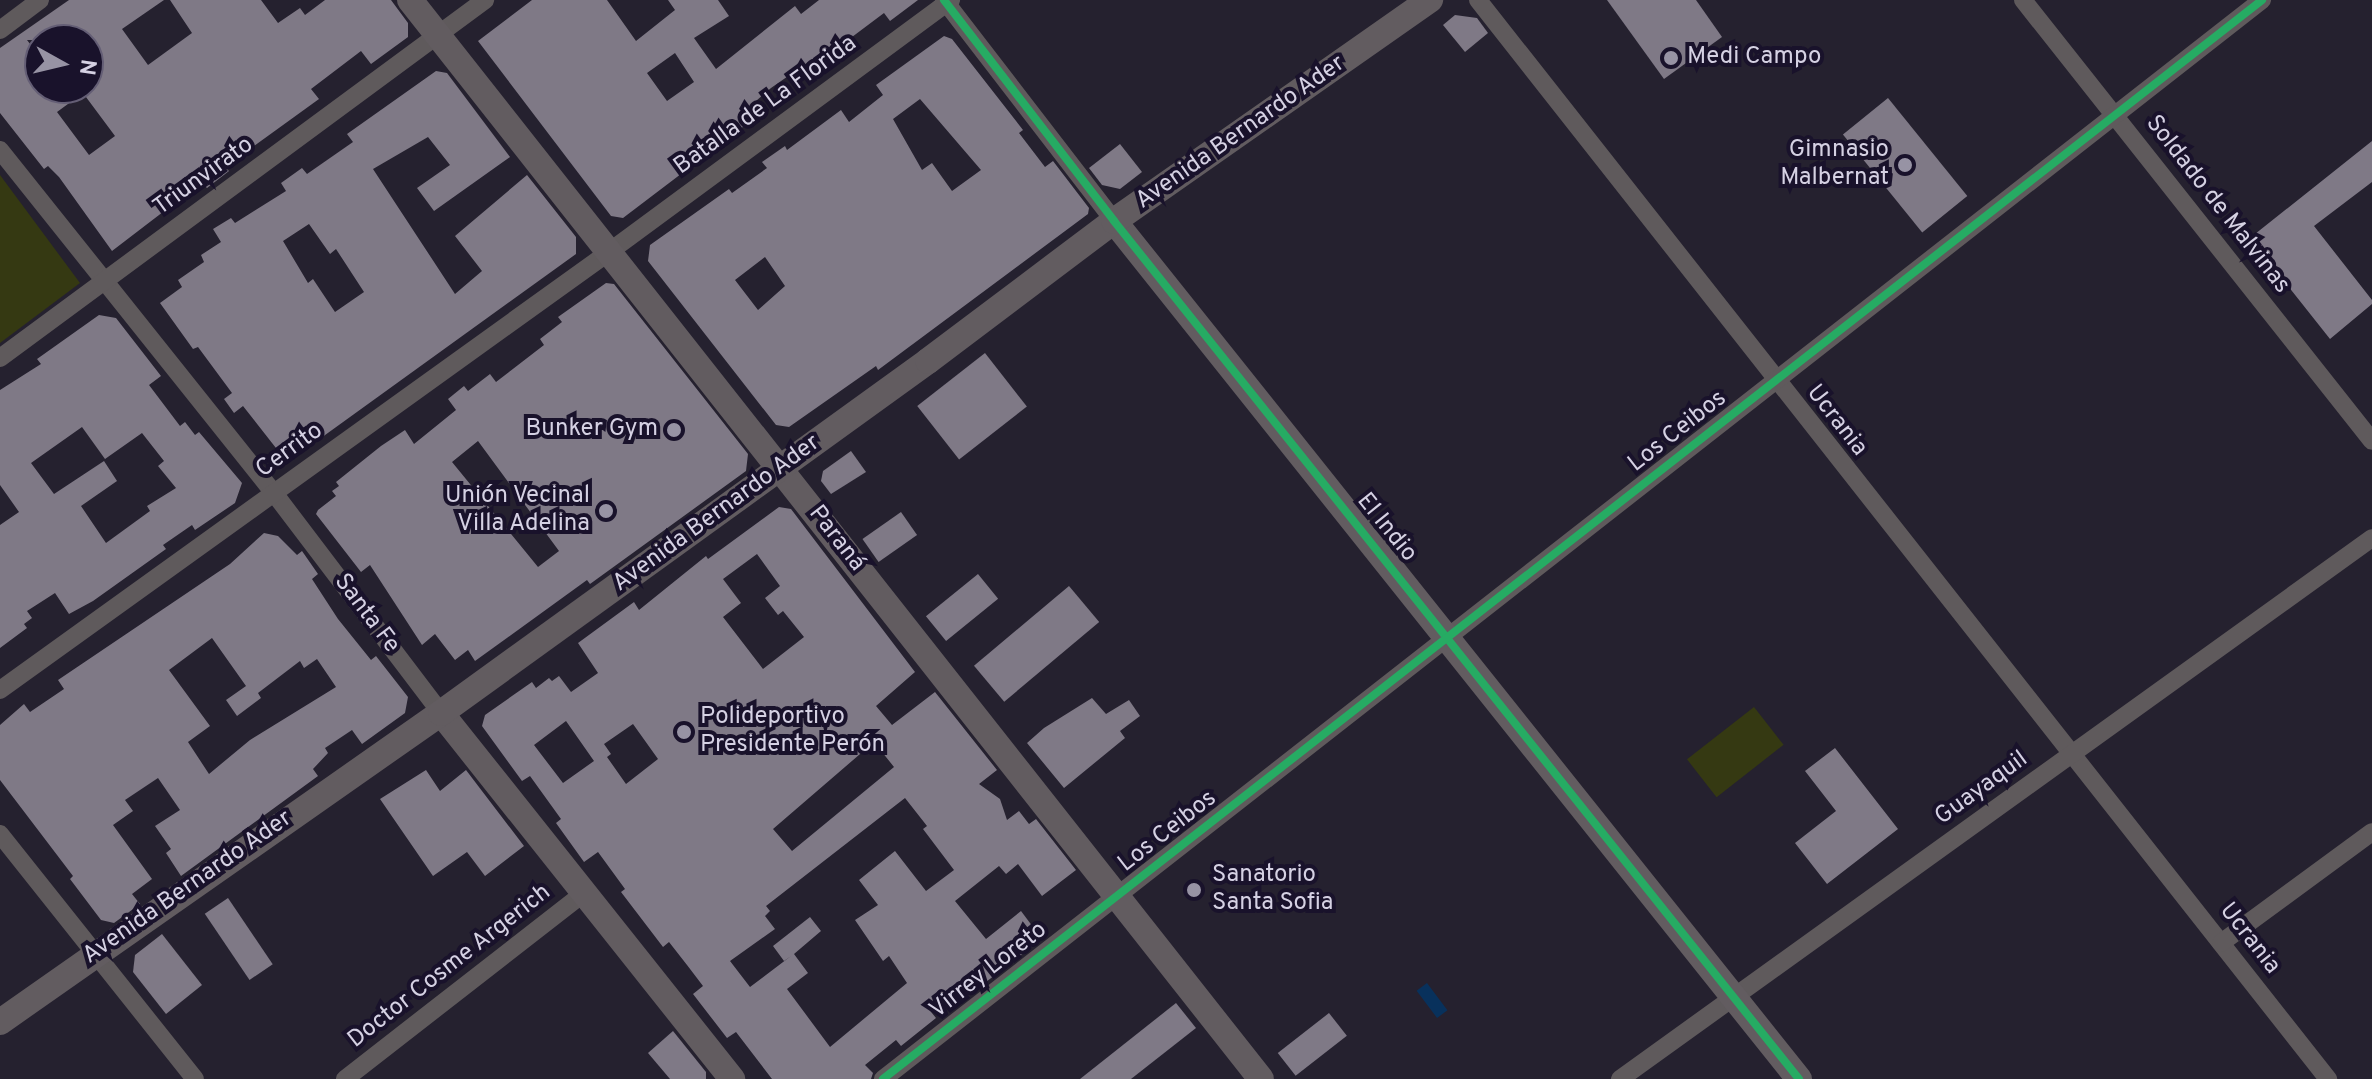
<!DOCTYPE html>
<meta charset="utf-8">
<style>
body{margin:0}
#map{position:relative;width:2372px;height:1079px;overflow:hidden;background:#25212f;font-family:Overpass,sans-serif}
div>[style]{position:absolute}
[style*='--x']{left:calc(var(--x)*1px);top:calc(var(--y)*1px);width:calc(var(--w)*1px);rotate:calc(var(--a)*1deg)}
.green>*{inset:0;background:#353912;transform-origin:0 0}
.water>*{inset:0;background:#08315c;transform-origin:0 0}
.building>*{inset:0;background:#7f7986;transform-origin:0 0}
.street>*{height:18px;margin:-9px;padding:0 9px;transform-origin:9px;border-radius:9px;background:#5f5a5c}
.secondary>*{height:26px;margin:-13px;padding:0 13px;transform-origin:13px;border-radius:13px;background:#625c60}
.cycleway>*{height:8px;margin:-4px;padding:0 4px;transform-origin:4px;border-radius:4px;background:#26ab63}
.dots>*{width:22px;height:22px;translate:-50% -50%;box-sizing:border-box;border:4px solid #19122b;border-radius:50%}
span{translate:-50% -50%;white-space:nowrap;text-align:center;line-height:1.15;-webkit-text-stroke:8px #19122b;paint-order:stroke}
.poi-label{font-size:24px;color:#d5d1e3}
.left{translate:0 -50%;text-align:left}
.right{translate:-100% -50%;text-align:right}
.street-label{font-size:24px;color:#d5d1e3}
.north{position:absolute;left:24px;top:24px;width:80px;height:80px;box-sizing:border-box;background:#19122b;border:2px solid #645e75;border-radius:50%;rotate:98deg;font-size:22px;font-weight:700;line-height:32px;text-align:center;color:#d5d1e3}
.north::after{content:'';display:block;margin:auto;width:28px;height:36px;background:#9793a4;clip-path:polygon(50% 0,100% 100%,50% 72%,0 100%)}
</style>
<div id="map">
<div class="green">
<div style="clip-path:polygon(0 175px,80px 283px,0 343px)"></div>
<div style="left:1754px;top:707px;width:48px;height:85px;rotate:52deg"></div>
</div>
<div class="water">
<div style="left:1427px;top:983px;width:34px;height:13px;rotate:53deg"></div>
</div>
<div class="building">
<div style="clip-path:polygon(evenodd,69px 0,164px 0,122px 29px,148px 65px,192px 33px,170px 0,261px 0,278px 23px,300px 8px,305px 15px,325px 0,391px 0,408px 23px,408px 37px,371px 64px,361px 51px,311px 89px,319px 99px,243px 154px,226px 168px,229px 171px,207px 188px,204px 185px,178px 204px,176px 202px,112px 251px,59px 177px,48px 166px,44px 169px,0 113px,0 48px,69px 0,27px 40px,88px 40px,88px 88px,40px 88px,40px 57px,27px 40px,69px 0,83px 93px,115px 136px,89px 155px,57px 112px,83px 93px)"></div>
<div style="clip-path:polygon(evenodd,532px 0,607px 0,636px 41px,675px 10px,668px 0,718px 0,729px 16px,694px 38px,716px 69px,795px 6px,801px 14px,819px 0,918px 0,890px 21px,884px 13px,840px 46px,837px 42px,771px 88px,748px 108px,756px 117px,623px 218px,611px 216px,478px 41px,532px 0,675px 53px,694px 82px,667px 101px,647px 73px,675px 53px)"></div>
<div style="clip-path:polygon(1607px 0,1696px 0,1722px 37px,1664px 79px)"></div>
<div style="clip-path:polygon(1455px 15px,1477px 18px,1488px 33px,1465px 52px,1443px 25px)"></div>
<div style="clip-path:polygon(evenodd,944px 36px,952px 39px,1023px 130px,1019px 133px,1045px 167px,1053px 161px,1089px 208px,1088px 214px,878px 370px,876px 366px,789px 427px,776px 425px,648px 261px,650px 245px,729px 189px,732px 193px,767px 168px,762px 162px,785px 146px,787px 150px,841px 110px,849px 122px,883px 95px,876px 85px,944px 36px,920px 99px,981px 170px,952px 191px,932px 163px,922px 170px,893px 119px,920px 99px,944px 36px,765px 257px,785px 286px,758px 310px,735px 280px,765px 257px)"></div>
<div style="clip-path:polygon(evenodd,436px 71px,447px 73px,510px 157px,434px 211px,417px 188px,450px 165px,428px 137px,373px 169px,455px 294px,482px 271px,455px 236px,527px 175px,576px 237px,576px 254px,296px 456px,283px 457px,243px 406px,234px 413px,224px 399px,232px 393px,198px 347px,193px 349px,160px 303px,182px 287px,178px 280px,204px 262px,201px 255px,221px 242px,213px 229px,231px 218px,235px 223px,286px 191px,281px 183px,302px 168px,307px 174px,353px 142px,347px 134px,436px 71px,309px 224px,330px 254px,336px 249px,364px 292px,335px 312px,313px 279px,308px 283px,283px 241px,309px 224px)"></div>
<div style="left:1888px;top:98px;width:126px;height:58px;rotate:51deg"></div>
<div style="clip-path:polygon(2372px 141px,2372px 182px,2314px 226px,2372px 300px,2372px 304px,2330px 339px,2250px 238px)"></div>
<div style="clip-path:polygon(1120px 144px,1142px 172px,1120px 189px,1102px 185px,1089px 168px)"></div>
<div style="clip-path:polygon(evenodd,606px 283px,614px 284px,748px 454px,746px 471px,590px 584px,587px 580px,475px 661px,468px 650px,455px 660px,435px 634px,422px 645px,370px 565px,361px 572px,316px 514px,318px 510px,336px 496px,332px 491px,339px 486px,336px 482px,381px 446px,405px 430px,414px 444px,456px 410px,448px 399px,464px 386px,468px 391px,490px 374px,496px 382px,544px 345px,540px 339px,562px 322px,558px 317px,606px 283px,478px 441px,559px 551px,538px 567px,452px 462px,478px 441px)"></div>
<div style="clip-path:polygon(evenodd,99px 315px,116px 318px,161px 376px,149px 385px,180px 426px,185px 422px,195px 435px,199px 432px,242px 483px,235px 503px,195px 530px,192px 525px,163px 545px,166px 549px,93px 601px,69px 614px,55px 593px,27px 611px,32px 618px,24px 624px,27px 628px,0 648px,0 525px,19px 512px,0 485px,0 390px,41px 364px,37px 359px,99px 315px,82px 427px,105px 459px,142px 433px,164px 461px,158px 466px,176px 488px,147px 506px,150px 511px,106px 543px,81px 506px,117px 481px,104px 461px,54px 494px,31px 463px,82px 427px)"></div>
<div style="left:985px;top:353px;width:68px;height:86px;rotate:52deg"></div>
<div style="clip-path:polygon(851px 451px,866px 472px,831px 494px,821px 481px,823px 471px)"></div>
<div style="clip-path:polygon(evenodd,779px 507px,791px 509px,915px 672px,876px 706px,892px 725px,935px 692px,997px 770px,979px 784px,1000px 799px,1007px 820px,1019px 811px,1029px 824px,1036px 819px,1076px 870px,1042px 896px,1018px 864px,1006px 874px,999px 866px,955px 901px,986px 939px,1021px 911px,1042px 939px,982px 985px,971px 973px,927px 1007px,936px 1018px,901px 1046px,896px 1040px,865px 1065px,873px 1073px,871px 1079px,772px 1079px,736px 1032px,727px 1038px,693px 994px,703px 986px,687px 965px,669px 942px,663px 947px,621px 892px,625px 889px,598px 852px,584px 862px,556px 823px,561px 819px,530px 776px,522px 781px,482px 726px,485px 715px,532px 682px,536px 688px,549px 678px,552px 681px,559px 676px,571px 692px,598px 673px,578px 643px,634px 602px,639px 610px,706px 556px,708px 559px,779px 507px,757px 554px,780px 586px,765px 598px,778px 615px,783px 611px,804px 637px,763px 669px,723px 617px,741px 603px,723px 579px,757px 554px,779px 507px,566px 721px,594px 761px,563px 783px,534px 745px,566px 721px,779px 507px,633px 724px,658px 759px,626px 784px,607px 757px,611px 754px,604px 744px,633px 724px,779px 507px,874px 742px,894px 767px,792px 851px,773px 829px,874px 742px,779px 507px,905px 798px,927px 826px,923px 829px,954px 870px,926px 891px,895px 851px,859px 880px,878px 905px,855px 920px,883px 961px,889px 956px,907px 983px,830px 1047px,787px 989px,808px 973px,794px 954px,821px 931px,810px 917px,773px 946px,784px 961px,791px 956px,750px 987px,730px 961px,775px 929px,765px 916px,770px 911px,766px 906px,905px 798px)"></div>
<div style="left:901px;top:512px;width:28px;height:47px;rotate:55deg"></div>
<div style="clip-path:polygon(evenodd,264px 533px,278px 536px,297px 555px,302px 551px,318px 574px,312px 579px,338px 619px,371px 660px,376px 656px,408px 697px,405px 713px,362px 744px,352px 730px,325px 748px,328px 753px,313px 769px,318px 776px,181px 876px,166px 853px,171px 849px,155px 826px,180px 810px,158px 778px,125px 800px,133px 811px,113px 825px,152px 879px,132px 894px,140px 904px,114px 923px,101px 920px,70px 879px,73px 876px,0 780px,0 725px,24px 704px,30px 712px,64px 689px,58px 680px,230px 564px,264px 533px,212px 638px,246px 686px,226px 700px,237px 716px,261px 698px,258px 693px,300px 661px,304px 668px,317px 659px,336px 687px,250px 740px,209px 774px,188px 742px,210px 726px,169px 670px,212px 638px)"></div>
<div style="left:978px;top:574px;width:32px;height:67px;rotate:51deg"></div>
<div style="left:1069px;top:586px;width:47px;height:124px;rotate:50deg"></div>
<div style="clip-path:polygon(1092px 698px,1106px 714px,1129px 700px,1140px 716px,1120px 731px,1125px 738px,1064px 788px,1027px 743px,1044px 728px)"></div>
<div style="clip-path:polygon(1835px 748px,1898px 829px,1827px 884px,1795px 843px,1836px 811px,1805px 771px)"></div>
<div style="clip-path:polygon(426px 770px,440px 791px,466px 770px,524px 846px,485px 876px,467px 852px,433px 876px,380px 799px)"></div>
<div style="left:228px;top:898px;width:80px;height:28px;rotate:56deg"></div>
<div style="clip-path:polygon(162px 934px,202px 985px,166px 1014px,133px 972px,135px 955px)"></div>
<div style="clip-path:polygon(1176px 1003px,1196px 1028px,1131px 1079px,1080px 1079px)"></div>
<div style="left:1329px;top:1013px;width:29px;height:65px;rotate:52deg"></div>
<div style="clip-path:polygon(673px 1031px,706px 1072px,706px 1079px,670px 1079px,648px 1053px)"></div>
</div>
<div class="street">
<div style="--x:944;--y:0;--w:279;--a:52.4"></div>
<div style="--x:1478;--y:0;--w:1374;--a:51.77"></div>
<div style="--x:2023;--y:0;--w:562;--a:51.64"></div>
<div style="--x:0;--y:30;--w:50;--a:-36.9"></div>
<div style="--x:0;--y:150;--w:439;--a:51.4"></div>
<div style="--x:274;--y:493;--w:276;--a:52.8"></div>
<div style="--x:0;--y:358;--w:603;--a:-36.43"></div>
<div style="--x:0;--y:690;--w:750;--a:-35.72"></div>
<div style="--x:609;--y:252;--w:425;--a:-36.4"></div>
<div style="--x:0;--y:834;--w:313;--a:51.5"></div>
<div style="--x:2221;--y:943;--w:187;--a:-36.3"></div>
<div style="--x:345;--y:1079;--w:303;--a:-37.9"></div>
<div style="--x:883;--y:1079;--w:1751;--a:-38.04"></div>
<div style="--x:1620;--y:1079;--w:926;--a:-35.73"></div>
</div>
<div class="secondary">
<div style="--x:410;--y:0;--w:1374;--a:51.74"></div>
<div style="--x:1114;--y:221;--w:1098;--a:51.4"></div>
<div style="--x:441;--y:713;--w:468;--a:51.5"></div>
<div style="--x:0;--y:1022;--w:538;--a:-35.02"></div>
<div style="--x:441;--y:713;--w:601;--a:-35.86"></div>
<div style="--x:928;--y:361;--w:233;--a:-37"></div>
<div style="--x:1114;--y:221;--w:386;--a:-35"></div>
</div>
<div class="cycleway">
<div style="--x:944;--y:0;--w:279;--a:52.4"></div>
<div style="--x:1114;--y:221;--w:1098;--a:51.4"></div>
<div style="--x:883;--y:1079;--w:1751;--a:-38.04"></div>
</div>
<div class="dots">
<div style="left:1671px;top:58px;background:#9793a4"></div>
<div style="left:1905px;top:165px;background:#9793a4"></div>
<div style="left:674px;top:430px;background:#9793a4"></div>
<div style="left:606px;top:511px;background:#9793a4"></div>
<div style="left:684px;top:732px;background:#9793a4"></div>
<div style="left:1194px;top:890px;background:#9793a4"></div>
</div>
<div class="poi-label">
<span class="left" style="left:1687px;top:58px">Medi Campo</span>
<span class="right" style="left:1889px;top:165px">Gimnasio<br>Malbernat</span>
<span class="right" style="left:658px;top:430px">Bunker Gym</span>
<span class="right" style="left:590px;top:511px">Unión Vecinal<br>Villa Adelina</span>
<span class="left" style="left:700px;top:732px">Polideportivo<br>Presidente Perón</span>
<span class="left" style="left:1212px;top:890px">Sanatorio<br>Santa Sofia</span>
</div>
<div class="street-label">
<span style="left:766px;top:106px;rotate:-36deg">Batalla de La Florida</span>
<span style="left:1241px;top:133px;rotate:-35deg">Avenida Bernardo Ader</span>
<span style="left:204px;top:177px;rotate:-36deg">Triunvirato</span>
<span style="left:2217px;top:205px;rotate:52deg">Soldado de Malvinas</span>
<span style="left:1836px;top:421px;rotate:52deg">Ucrania</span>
<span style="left:1678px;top:432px;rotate:-38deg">Los Ceibos</span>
<span style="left:290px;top:451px;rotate:-36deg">Cerrito</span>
<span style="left:717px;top:514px;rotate:-36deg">Avenida Bernardo Ader</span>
<span style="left:1386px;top:528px;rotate:51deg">El Indio</span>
<span style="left:836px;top:539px;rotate:52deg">Paraná</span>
<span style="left:366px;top:614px;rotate:53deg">Santa Fe</span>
<span style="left:1982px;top:789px;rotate:-36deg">Guayaquil</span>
<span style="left:1168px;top:832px;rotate:-38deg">Los Ceibos</span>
<span style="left:188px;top:888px;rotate:-35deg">Avenida Bernardo Ader</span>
<span style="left:2249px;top:939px;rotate:52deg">Ucrania</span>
<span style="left:450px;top:967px;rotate:-38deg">Doctor Cosme Argerich</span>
<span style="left:989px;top:971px;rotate:-38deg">Virrey Loreto</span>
</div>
<div class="north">N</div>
</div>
